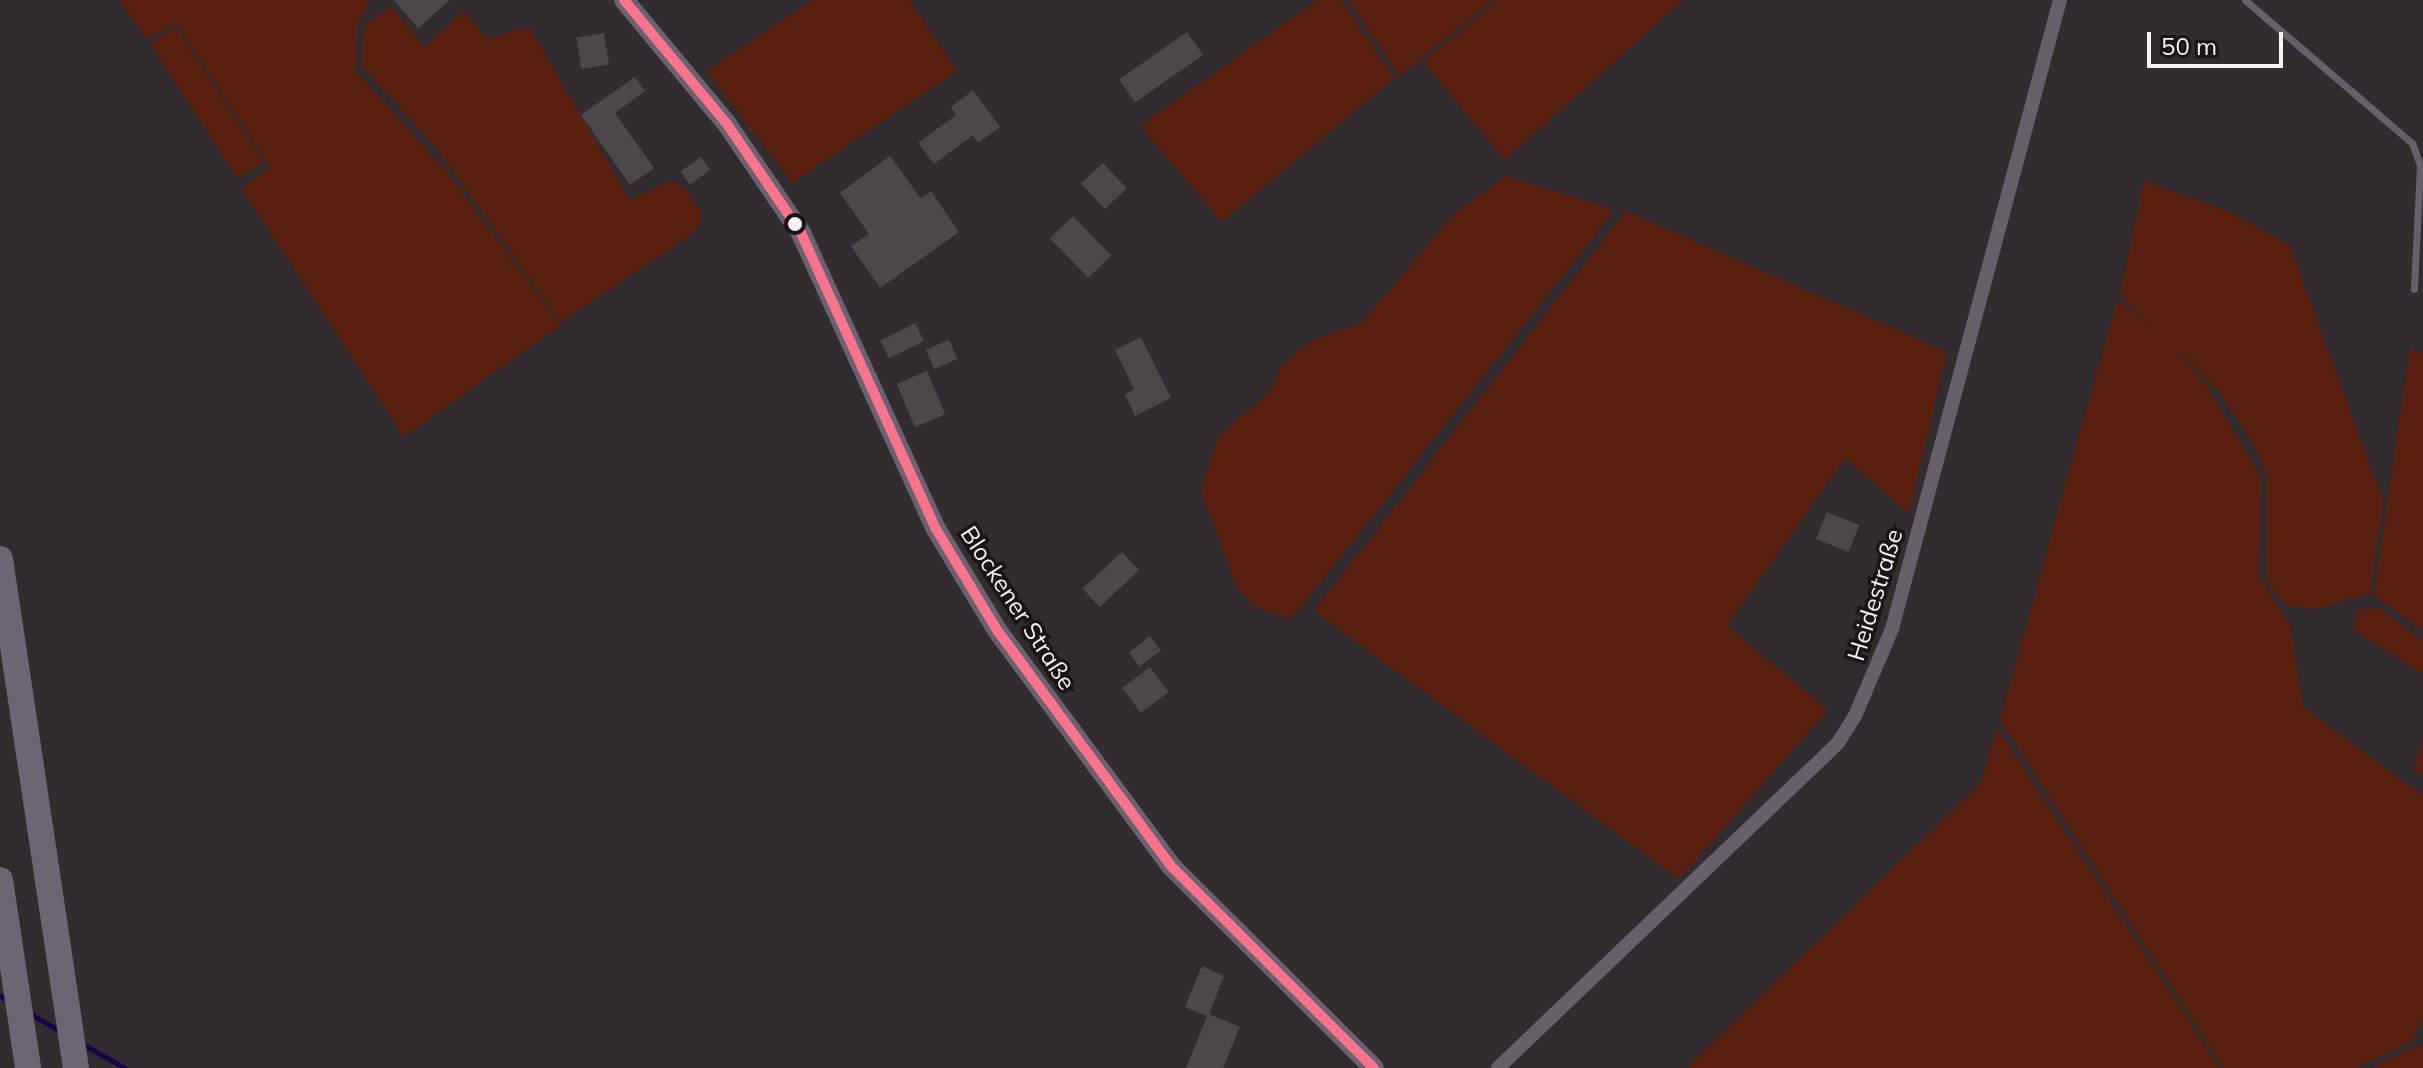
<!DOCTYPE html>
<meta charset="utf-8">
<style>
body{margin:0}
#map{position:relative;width:2423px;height:1068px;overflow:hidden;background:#322c30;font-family:Mulish,sans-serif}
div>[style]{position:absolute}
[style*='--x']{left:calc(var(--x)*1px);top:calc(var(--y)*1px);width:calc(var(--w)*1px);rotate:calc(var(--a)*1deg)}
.green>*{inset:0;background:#5c2211;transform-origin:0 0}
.stream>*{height:5px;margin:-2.5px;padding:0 2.5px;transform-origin:2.5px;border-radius:2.5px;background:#19044b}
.building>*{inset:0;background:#4c4749;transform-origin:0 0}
.lane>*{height:7px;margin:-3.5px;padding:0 3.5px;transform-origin:3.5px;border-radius:3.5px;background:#67606a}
.street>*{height:14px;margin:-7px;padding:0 7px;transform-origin:7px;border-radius:7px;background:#67606a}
.secondary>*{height:20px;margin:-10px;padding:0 10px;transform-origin:10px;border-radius:10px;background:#6a626f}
.highway>*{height:26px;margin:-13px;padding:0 13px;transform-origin:13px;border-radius:13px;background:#6e6574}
.bus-1>*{height:10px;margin:-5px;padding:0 5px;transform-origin:5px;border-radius:5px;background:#fc738d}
.dots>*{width:22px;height:22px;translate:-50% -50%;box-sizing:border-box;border:4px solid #191517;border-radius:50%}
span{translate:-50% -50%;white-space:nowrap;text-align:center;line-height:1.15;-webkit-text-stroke:7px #191517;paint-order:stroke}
.street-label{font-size:24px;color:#f8f1f5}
.scale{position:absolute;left:2147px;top:32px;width:136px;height:36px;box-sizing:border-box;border:4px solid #f8f1f5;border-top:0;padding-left:10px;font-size:24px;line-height:28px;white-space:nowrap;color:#f8f1f5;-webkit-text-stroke:6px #191517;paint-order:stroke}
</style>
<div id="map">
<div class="green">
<div style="clip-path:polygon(119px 0,370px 0,357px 25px,356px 71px,446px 171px,561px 325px,404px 437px,242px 189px,270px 167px,177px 23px,146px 39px)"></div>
<div style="clip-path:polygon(813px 0,909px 0,957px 71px,792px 183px,707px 71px)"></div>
<div style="clip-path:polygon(1318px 0,1340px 0,1395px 78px,1222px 222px,1140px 126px)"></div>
<div style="clip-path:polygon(1348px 0,1492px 0,1400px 76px)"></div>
<div style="clip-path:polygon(1498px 0,1683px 0,1505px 160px,1423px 62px)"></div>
<div style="clip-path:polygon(391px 6px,424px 47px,464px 11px,487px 39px,529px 27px,630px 200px,671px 181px,686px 188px,703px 216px,695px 232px,561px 322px,438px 150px,362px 66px,364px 26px)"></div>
<div style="left:176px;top:27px;width:161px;height:31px;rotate:57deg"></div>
<div style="clip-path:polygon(1506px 176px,1609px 208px,1611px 215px,1291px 619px,1258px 608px,1237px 588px,1201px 491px,1218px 437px,1270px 392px,1282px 366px,1311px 341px,1362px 323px,1453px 215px)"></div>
<div style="clip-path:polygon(2144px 181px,2228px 211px,2290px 246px,2383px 501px,2370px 593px,2317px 609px,2286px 606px,2266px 580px,2267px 479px,2256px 448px,2217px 389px,2120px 295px)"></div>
<div style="clip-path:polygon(1626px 211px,1947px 352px,1909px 514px,1845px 458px,1727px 626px,1828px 710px,1679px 879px,1314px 611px)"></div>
<div style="clip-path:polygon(2117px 300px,2159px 331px,2205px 383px,2261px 477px,2259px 577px,2290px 624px,2303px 707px,2423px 796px,2423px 1019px,2410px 1043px,2355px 1068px,2224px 1068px,2000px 720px)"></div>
<div style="clip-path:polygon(2410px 349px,2423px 353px,2423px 631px,2374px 595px)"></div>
<div style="clip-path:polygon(2379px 608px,2423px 641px,2423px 674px,2353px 629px,2359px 609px)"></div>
<div style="clip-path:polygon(1997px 728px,2220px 1068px,1687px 1068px,1981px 783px)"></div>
<div style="clip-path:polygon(2423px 740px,2423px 777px,2413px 769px)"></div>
<div style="clip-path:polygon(2416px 1046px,2423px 1046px,2423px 1068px,2372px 1068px)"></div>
</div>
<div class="stream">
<div style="--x:0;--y:996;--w:12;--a:31"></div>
<div style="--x:29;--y:1013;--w:38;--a:30"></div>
<div style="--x:81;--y:1043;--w:51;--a:29.6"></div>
</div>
<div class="building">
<div style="clip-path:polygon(394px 0,450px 0,418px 28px)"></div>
<div style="left:1187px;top:32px;width:28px;height:83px;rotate:55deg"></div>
<div style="left:604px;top:33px;width:32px;height:28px;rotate:81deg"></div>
<div style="clip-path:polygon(635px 77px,645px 91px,615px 113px,654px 168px,630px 185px,581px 115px)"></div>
<div style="clip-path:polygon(973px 90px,1000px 127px,978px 143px,973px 135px,934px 164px,918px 143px,956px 115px,951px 107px)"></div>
<div style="clip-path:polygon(890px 156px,921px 199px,931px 191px,959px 232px,880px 288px,851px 246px,869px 234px,840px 193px)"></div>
<div style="left:701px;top:157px;width:16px;height:25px;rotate:55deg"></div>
<div style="left:1103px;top:163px;width:35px;height:30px;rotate:47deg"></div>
<div style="left:1073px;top:216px;width:55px;height:32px;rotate:46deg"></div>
<div style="left:915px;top:323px;width:20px;height:39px;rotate:63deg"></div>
<div style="clip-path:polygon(1141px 337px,1171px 398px,1135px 416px,1125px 394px,1134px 389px,1115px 350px)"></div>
<div style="left:949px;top:340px;width:21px;height:25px;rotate:67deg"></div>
<div style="left:927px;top:371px;width:47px;height:33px;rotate:67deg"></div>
<div style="left:1827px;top:512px;width:35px;height:29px;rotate:22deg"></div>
<div style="left:1122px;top:552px;width:25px;height:54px;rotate:47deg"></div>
<div style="left:1150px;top:636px;width:18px;height:27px;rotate:52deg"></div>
<div style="left:1150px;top:667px;width:31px;height:35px;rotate:53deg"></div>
<div style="clip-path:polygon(1202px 966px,1224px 976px,1209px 1014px,1240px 1027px,1223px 1068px,1186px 1068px,1207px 1016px,1185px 1007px)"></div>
</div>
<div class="lane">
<div style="--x:2245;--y:0;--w:220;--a:40.6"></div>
<div style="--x:2412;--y:143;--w:23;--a:70"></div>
<div style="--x:2420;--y:165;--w:124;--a:92.8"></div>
</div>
<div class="street">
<div style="--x:1498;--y:1068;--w:470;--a:-43.7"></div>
<div style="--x:1838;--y:743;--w:32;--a:-58"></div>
<div style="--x:1855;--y:716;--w:95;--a:-67"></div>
<div style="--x:1892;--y:629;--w:651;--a:-75.05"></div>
</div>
<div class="secondary">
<div style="--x:624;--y:0;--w:161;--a:50.3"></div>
<div style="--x:727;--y:124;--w:132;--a:55.8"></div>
<div style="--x:801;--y:233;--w:325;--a:65.5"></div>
<div style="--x:936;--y:529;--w:118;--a:58.9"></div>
<div style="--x:997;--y:630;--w:292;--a:53.6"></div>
<div style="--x:1170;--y:865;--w:288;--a:44.9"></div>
</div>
<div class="highway">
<div style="--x:0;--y:559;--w:515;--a:81.51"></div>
<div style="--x:0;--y:880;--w:190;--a:81.5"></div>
</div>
<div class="bus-1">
<div style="--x:624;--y:0;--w:161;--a:50.3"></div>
<div style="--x:727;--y:124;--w:132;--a:55.8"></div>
<div style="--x:801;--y:233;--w:325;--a:65.5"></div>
<div style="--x:936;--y:529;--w:118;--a:58.9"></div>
<div style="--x:997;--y:630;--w:292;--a:53.6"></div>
<div style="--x:1170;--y:865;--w:288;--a:44.9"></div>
</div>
<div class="dots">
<div style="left:795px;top:224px;background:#f8f1f5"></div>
</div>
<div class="street-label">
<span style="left:1875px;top:595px;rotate:-73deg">Heidestraße</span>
<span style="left:1018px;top:608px;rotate:57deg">Blockener Straße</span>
</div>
<div class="scale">50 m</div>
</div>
